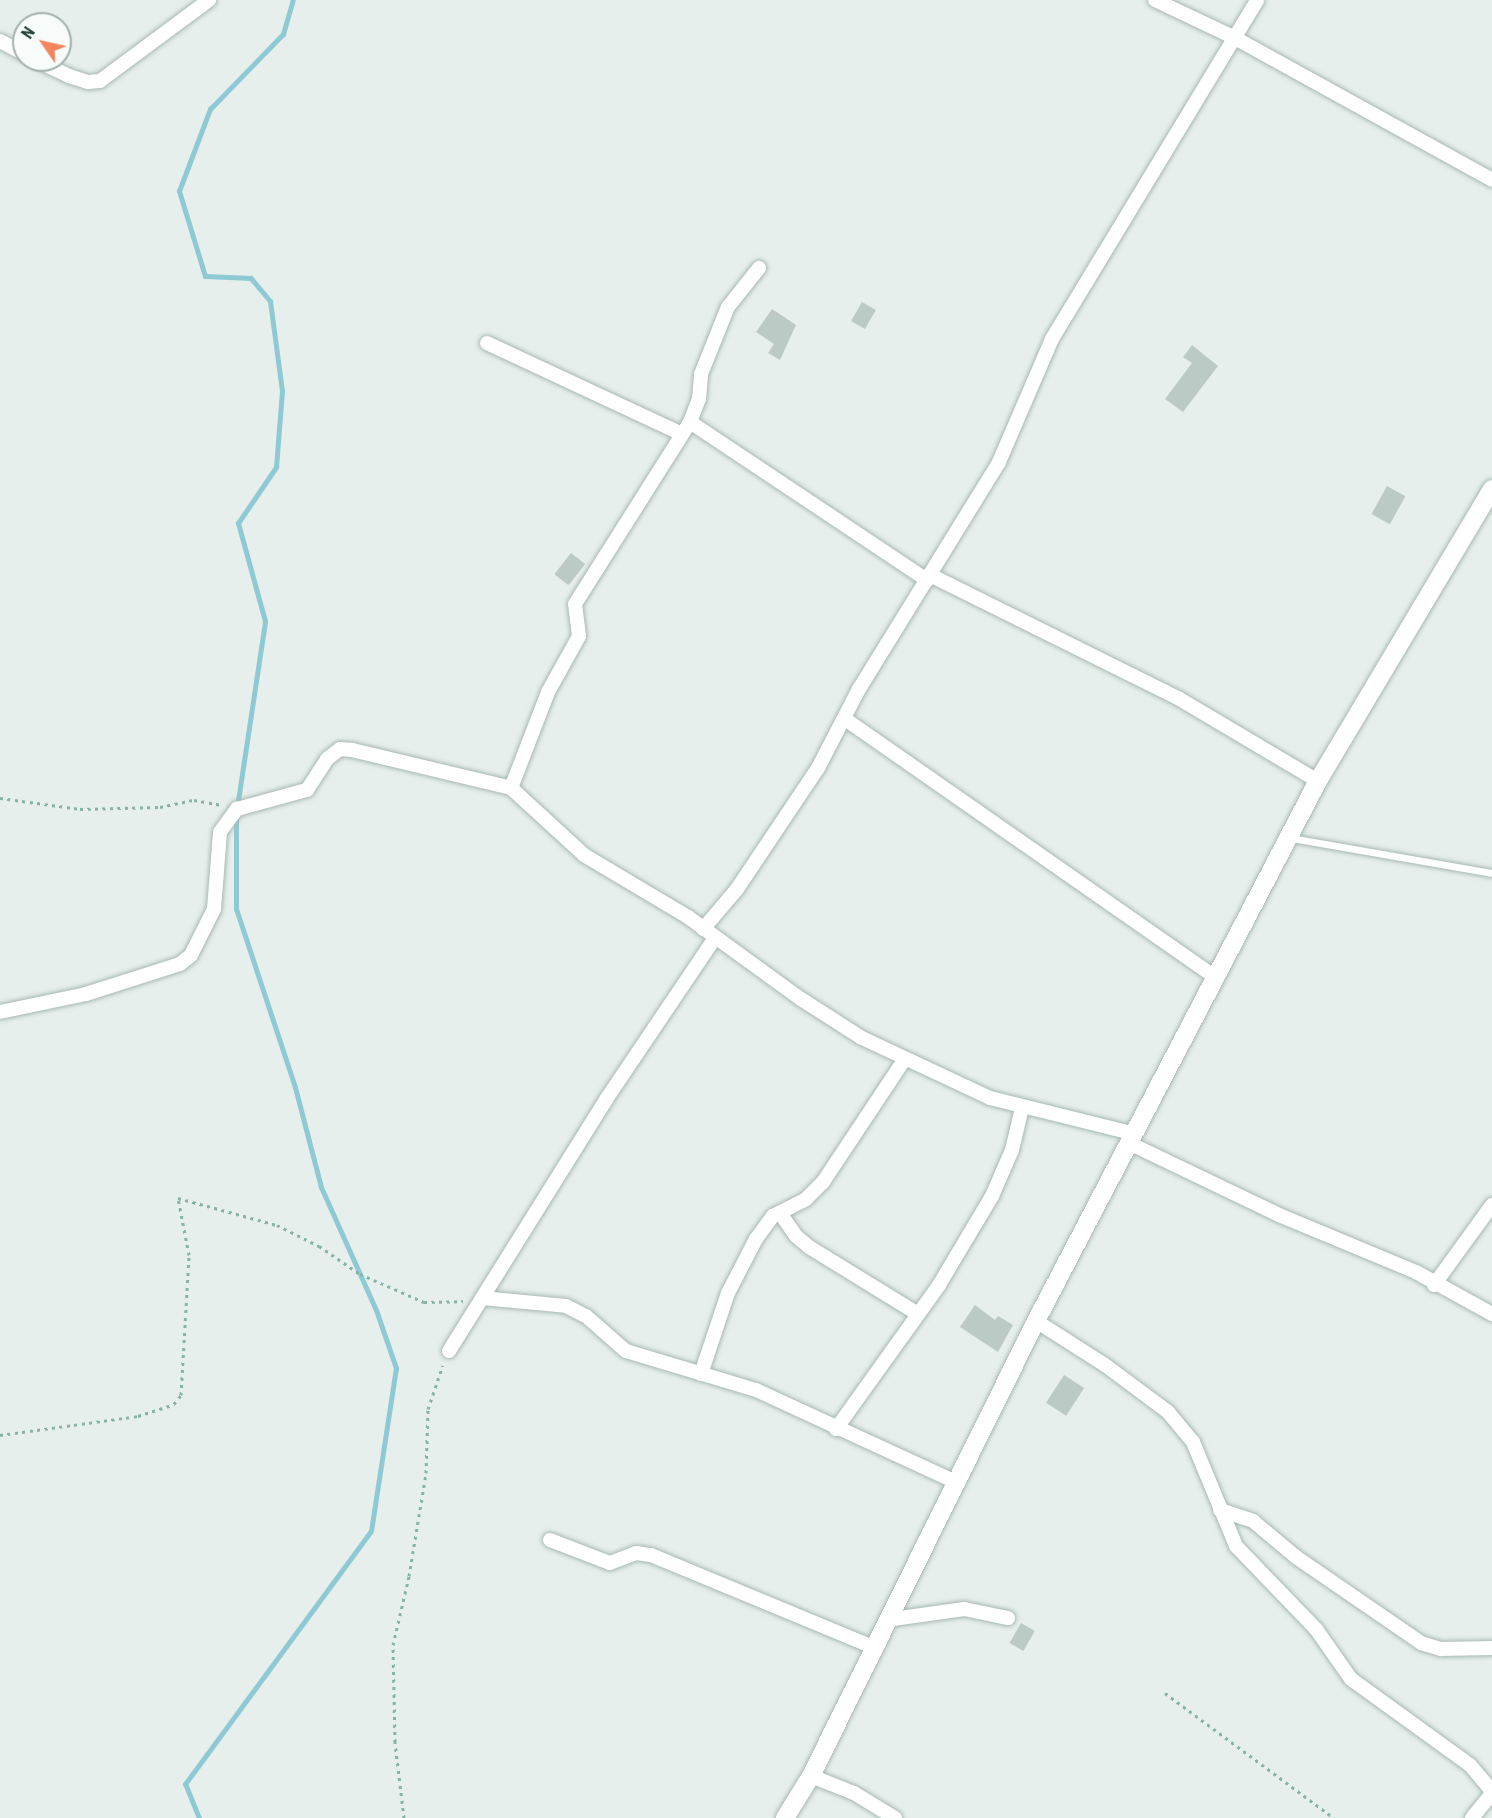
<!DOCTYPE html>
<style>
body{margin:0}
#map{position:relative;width:1492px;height:1818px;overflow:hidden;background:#e6efeb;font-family:"Roboto Condensed",sans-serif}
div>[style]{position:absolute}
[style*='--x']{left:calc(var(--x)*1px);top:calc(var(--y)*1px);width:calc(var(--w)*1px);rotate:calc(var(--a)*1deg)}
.stream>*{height:5px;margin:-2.5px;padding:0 2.5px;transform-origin:2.5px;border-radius:2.5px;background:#8ec9d4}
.building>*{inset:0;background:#bbcac4;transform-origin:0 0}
.path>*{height:3px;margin-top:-1.5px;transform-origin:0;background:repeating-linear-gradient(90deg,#86b3a5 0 3px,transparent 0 7.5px)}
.roads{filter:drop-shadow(0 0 2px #a8b8b2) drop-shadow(0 0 2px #a8b8b2)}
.service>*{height:7px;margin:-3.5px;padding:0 3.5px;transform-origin:3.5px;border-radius:3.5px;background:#fff}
.minor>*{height:14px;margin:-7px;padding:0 7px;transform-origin:7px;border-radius:7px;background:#fff}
.tertiary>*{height:18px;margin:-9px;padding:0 9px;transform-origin:9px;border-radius:9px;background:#fff}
span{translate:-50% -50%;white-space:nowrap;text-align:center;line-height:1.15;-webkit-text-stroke:4.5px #f7fbf9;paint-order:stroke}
.north{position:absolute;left:12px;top:12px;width:60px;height:60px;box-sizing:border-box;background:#f7fbf9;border:2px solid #a3b1ad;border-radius:50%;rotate:304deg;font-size:16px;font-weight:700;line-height:24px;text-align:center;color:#24423a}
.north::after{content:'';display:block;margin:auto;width:21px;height:27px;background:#f4845f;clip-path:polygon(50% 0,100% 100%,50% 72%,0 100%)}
</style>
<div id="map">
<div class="stream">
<div style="--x:237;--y:807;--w:188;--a:-81.4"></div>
<div style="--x:265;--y:621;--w:102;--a:-105.4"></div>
<div style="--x:238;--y:523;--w:68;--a:-55.8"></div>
<div style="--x:276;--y:467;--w:76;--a:-85.5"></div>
<div style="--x:282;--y:391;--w:91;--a:-97.6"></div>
<div style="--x:270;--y:301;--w:30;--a:-130"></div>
<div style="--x:251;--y:278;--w:46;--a:-177.5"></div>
<div style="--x:205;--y:276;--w:89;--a:-107"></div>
<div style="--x:179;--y:191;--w:88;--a:-69.3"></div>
<div style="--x:210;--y:109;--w:105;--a:-45.8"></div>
<div style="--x:283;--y:34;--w:35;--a:-74"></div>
<div style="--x:199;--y:1818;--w:37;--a:-112"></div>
<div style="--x:185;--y:1784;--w:314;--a:-53.7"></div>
<div style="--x:371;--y:1531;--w:165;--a:-81.3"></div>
<div style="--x:396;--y:1368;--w:61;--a:-109"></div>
<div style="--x:376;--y:1310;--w:135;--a:-114.1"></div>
<div style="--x:321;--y:1187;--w:103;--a:-104.6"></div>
<div style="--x:295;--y:1087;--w:188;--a:-108.3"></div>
<div style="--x:236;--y:909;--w:93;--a:-90"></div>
</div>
<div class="building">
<div style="left:862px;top:302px;width:16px;height:22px;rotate:30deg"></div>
<div style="clip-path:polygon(772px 309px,796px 325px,780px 360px,768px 353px,774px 344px,756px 332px)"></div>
<div style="clip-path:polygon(1192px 345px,1218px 366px,1183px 412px,1165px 399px,1192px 363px,1183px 357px)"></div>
<div style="left:1387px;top:486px;width:21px;height:32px;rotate:29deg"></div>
<div style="left:571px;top:553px;width:18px;height:27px;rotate:38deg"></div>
<div style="clip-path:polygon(975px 1305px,995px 1320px,998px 1316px,1013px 1325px,998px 1352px,960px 1327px)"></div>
<div style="left:1064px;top:1375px;width:24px;height:33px;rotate:33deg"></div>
<div style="left:1021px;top:1623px;width:16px;height:23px;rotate:30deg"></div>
</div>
<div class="path">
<div style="--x:0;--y:798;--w:81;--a:7.8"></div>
<div style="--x:80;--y:809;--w:80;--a:-1.4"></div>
<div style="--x:160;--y:807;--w:35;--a:-12"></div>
<div style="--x:194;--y:800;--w:27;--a:10"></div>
<div style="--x:0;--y:1435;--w:139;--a:-7.8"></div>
<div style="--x:138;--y:1416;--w:38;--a:-18"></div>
<div style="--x:174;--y:1404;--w:11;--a:-52"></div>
<div style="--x:181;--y:1395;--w:140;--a:-86.7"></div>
<div style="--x:189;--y:1255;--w:58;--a:-100.9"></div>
<div style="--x:178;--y:1198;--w:103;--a:15.3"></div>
<div style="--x:277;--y:1225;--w:47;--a:26.6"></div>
<div style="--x:319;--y:1246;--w:50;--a:34.3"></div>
<div style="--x:360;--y:1274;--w:70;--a:23.6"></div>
<div style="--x:424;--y:1302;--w:39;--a:-1"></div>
<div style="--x:1165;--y:1693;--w:210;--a:36.5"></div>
<div style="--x:404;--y:1818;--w:77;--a:-96.8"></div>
<div style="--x:395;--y:1742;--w:97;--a:-91.2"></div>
<div style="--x:393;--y:1645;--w:71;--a:-76.9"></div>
<div style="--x:409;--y:1576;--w:104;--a:-80.6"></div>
<div style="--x:426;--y:1473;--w:64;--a:-88.2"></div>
<div style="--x:428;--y:1409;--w:46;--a:-71.2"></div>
</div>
<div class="roads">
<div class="service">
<div style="--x:1291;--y:838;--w:204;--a:9.9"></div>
</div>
<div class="minor">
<div style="--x:1155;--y:0;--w:89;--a:25.4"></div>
<div style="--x:1235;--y:38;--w:294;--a:28.9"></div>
<div style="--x:0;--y:41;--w:27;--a:28"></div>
<div style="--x:35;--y:60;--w:38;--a:25"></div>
<div style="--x:69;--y:76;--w:20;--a:18"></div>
<div style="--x:88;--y:82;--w:12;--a:-5"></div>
<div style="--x:100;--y:81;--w:136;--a:-36.6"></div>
<div style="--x:487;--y:343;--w:215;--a:25"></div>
<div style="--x:690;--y:422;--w:285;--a:33.7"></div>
<div style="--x:930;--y:575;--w:277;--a:26.4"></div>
<div style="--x:1178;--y:698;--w:163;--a:30.7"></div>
<div style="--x:845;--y:719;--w:452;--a:34.9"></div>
<div style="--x:511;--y:788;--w:103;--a:-68.9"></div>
<div style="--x:548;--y:692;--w:64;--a:-61"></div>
<div style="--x:579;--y:636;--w:32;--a:-97"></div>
<div style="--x:575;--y:604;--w:215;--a:-57.7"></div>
<div style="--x:690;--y:422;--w:25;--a:-69"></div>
<div style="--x:699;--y:399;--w:25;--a:-85"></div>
<div style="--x:701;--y:374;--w:72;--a:-68.1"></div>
<div style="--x:728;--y:307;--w:50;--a:-51.5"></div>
<div style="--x:703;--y:929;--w:52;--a:-49.6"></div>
<div style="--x:737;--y:889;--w:146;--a:-56.2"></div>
<div style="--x:818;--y:768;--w:89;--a:-62.6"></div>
<div style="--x:859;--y:689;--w:267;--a:-58.3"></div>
<div style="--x:999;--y:462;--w:134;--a:-66.7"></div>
<div style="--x:1052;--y:339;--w:396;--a:-58.8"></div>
<div style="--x:0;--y:1012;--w:88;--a:-11.8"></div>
<div style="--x:86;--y:994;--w:99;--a:-17.7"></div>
<div style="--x:180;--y:964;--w:14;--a:-39"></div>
<div style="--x:191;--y:955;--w:51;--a:-63.4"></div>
<div style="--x:214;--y:909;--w:77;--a:-85.5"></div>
<div style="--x:220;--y:832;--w:29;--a:-54"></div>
<div style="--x:237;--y:809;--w:73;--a:-15.2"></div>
<div style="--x:307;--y:790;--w:37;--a:-57"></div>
<div style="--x:327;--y:759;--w:16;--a:-38"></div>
<div style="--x:340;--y:749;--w:12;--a:5"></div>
<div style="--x:352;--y:750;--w:163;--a:13.4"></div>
<div style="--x:511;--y:788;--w:99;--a:42.5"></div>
<div style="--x:584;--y:855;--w:121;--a:30.8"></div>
<div style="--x:688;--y:917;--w:140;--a:36"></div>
<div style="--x:801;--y:999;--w:72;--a:32.6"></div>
<div style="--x:862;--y:1038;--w:141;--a:25.1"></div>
<div style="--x:990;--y:1098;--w:149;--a:13.9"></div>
<div style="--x:1131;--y:1144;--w:164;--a:25.6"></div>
<div style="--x:1279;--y:1215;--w:148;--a:22.6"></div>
<div style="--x:1416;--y:1272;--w:87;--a:28.9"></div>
<div style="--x:780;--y:1213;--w:28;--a:55"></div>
<div style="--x:796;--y:1236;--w:17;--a:40"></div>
<div style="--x:809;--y:1247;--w:128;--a:31.6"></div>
<div style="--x:1434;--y:1285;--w:99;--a:-54.1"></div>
<div style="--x:482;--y:1298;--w:84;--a:5.4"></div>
<div style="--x:566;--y:1306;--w:22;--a:27"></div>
<div style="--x:586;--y:1316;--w:53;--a:41.2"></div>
<div style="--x:626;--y:1351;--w:136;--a:16.7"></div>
<div style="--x:756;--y:1390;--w:218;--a:24.7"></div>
<div style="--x:1036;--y:1321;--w:82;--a:32.5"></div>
<div style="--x:1105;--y:1365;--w:79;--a:36.7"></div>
<div style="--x:1168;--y:1412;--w:39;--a:50"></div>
<div style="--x:1193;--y:1442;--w:113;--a:67.5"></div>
<div style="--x:1236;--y:1546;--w:115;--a:46.1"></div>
<div style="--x:1316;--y:1629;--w:61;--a:55"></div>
<div style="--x:1351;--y:1679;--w:147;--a:35.9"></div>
<div style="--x:1470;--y:1765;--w:34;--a:50"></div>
<div style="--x:449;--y:1351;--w:298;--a:-58"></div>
<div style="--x:607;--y:1098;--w:193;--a:-56"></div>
<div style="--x:701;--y:1374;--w:85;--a:-71.6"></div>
<div style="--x:728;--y:1293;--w:61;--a:-62.6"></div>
<div style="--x:756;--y:1239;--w:29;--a:-54"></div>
<div style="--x:773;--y:1216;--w:37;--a:-27"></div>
<div style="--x:806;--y:1199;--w:24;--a:-45"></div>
<div style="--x:823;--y:1182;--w:146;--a:-56.4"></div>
<div style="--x:836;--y:1429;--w:177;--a:-54.4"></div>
<div style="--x:939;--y:1285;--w:104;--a:-59.2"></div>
<div style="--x:992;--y:1196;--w:50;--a:-66.5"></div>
<div style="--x:1012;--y:1150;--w:43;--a:-76.6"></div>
<div style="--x:1220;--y:1510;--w:35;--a:18"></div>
<div style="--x:1253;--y:1521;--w:56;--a:39.9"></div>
<div style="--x:1296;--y:1557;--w:152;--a:34.5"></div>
<div style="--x:1421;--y:1643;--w:21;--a:17"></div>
<div style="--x:1441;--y:1649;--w:51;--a:-1.1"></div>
<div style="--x:550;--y:1540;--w:64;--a:21"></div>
<div style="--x:610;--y:1563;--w:28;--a:-21"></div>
<div style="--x:636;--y:1553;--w:15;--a:8"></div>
<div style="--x:651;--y:1555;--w:240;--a:22.5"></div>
<div style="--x:886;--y:1620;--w:79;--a:-8"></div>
<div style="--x:964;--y:1609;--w:45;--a:11.6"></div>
<div style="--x:811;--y:1776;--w:46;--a:21.6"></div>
<div style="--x:854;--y:1793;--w:48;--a:31.4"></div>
<div style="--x:1472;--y:1818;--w:32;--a:-51"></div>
</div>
<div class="tertiary">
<div style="--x:785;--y:1818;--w:49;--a:-58.2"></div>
<div style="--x:811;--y:1776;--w:508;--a:-63.69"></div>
<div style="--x:1036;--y:1321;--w:609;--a:-62.43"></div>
<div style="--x:1318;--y:781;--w:340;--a:-59.2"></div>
</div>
</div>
<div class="north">N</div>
</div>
